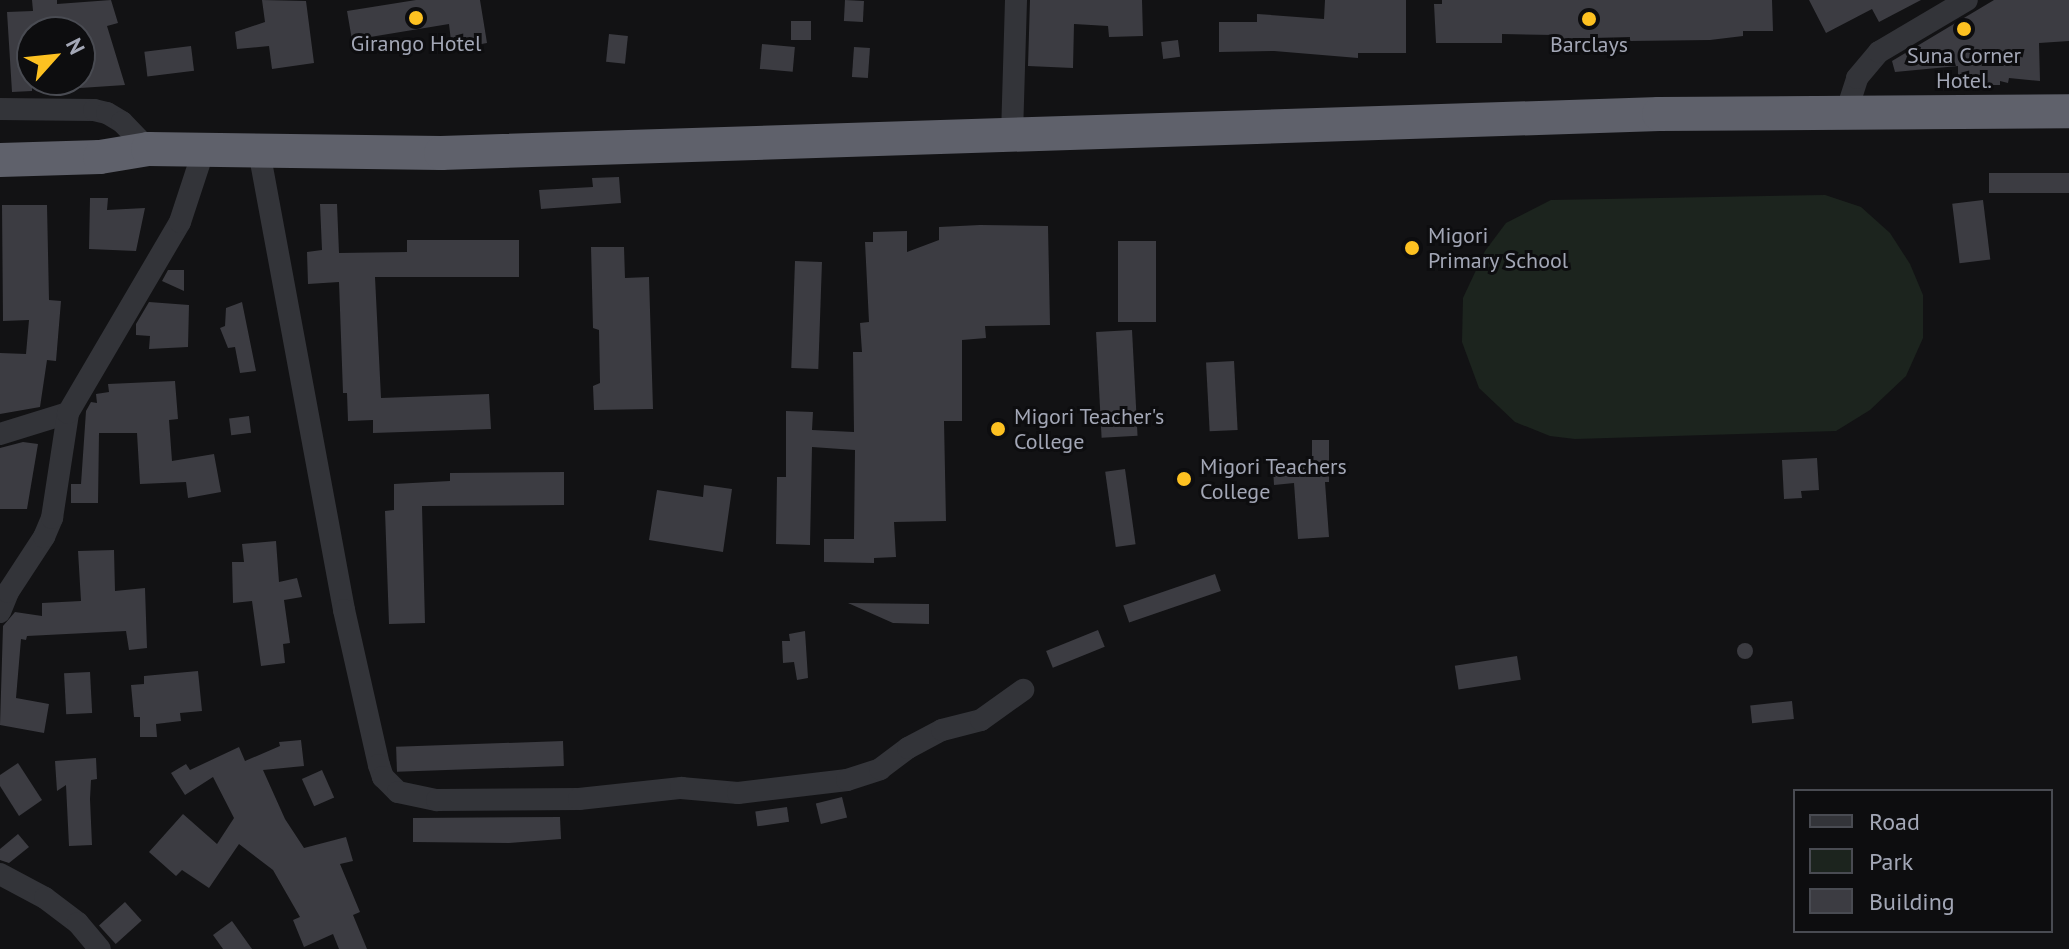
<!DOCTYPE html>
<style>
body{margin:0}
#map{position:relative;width:2069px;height:949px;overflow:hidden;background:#121214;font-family:"PT Sans",sans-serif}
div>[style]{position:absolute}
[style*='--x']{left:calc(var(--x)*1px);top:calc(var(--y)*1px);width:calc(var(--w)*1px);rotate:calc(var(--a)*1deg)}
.green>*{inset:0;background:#1c241e}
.building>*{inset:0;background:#3c3c42;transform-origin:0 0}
.round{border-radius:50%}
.minor>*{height:22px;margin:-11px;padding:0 11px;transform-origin:11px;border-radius:11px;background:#333439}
.highway>*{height:34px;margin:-17px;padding:0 17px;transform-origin:17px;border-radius:17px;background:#5f616b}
.dots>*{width:22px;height:22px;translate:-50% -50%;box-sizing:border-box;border:4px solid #0d0d0f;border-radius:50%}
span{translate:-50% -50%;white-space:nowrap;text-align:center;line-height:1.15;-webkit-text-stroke:6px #0d0d0f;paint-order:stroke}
.poi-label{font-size:22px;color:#a3a7b6}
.left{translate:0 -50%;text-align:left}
.legend{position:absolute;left:1793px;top:789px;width:260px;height:144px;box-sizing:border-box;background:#0d0d0f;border:2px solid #494b52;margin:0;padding:10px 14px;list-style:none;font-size:24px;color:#a3a7b6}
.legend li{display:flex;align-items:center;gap:16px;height:40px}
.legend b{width:40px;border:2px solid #494b52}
.north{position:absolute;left:16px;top:16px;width:80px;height:80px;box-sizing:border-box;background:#0d0d0f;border:2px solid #494b52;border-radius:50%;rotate:63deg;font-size:22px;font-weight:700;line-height:32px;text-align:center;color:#a3a7b6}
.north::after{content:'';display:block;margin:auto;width:28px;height:36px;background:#fdc121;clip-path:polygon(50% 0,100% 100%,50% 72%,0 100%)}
</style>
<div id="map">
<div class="green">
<div style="clip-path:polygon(1825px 195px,1861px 207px,1890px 233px,1910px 264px,1923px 295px,1923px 338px,1906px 376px,1870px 410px,1836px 431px,1575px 439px,1550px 436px,1515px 422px,1479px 388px,1462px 342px,1463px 298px,1485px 251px,1506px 223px,1551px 200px)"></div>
</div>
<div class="building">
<div style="clip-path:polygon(32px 0,57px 0,57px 4px,111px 0,118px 23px,107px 26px,125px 85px,80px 88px,80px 32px,32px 32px,32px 91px,12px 92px,7px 12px,33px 11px)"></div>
<div style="clip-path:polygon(262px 0,306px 1px,314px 63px,272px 69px,269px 46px,237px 49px,235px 32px,265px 22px)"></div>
<div style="clip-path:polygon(416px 0,480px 0,487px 43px,460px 48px,458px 40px,451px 41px,449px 24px,352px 40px,347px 11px)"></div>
<div style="left:845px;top:0;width:19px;height:21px;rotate:3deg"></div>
<div style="clip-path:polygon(1030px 0,1142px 0,1143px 36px,1109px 37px,1108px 26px,1074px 24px,1073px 68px,1028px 66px)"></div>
<div style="clip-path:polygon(1325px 0,1406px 0,1406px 53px,1358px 53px,1358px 58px,1274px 51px,1219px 52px,1219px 22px,1257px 22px,1257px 14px,1324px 19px)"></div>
<div style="clip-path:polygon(1442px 0,1772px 0,1773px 31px,1743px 31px,1743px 36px,1710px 40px,1630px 41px,1630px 37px,1554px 39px,1554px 35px,1502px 34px,1502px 43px,1436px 43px,1434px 4px,1442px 4px)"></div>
<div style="clip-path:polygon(1809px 0,1921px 0,1879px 22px,1872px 9px,1826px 33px)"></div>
<div style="clip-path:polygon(1994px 0,2069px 0,2069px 41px,2039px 43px,2040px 81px,2009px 78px,2008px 83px,2000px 81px,2000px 85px,1958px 85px,1958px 66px,1895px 72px,1892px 61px)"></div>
<div style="left:791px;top:21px;width:20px;height:19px"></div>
<div style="left:609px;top:34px;width:19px;height:28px;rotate:6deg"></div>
<div style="left:1178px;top:40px;width:17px;height:17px;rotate:83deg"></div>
<div style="left:762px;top:44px;width:33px;height:25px;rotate:5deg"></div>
<div style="left:191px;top:46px;width:25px;height:47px;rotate:83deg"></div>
<div style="left:854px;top:47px;width:16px;height:30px;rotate:4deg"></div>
<div style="left:2069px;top:173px;width:20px;height:80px;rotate:90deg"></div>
<div style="clip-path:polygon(619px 177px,621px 203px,541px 209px,539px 190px,593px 187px,592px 178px)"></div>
<div style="clip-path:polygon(90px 198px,108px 198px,107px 210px,145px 208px,136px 251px,89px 249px)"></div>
<div style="left:1983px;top:200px;width:60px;height:31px;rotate:83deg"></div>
<div style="clip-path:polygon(320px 204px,337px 204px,339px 253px,407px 252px,407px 240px,519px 240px,519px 277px,375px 277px,381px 398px,489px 394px,491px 429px,373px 433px,373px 420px,348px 421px,347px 393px,343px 393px,339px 282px,308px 284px,307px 252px,322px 250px)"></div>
<div style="clip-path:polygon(2px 205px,47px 205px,49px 300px,61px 301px,56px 361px,47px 360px,40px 407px,0 414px,0 353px,26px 354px,29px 320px,3px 321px)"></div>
<div style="clip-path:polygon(980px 225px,1048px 226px,1050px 325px,985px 326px,986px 338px,962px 340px,962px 421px,944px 421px,946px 521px,894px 522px,896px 557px,874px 558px,874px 563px,824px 562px,824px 539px,854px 539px,855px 450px,812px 447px,810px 545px,776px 544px,777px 477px,786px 477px,786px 411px,813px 412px,812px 430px,854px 432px,853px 352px,862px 352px,860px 323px,869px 322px,865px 242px,873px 242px,873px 232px,907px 231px,907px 252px,939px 240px,939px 227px)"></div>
<div style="left:1118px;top:241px;width:38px;height:81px"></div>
<div style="clip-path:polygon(591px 247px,624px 247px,625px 278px,649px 277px,653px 409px,594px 410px,593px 386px,600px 383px,599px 330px,593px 328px)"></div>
<div style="left:795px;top:261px;width:27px;height:107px;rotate:2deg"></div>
<div style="clip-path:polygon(168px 270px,184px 270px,184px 291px,162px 281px)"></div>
<div style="clip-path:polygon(149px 302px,189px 305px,188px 347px,149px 349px,150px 336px,136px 335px,136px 324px)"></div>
<div style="clip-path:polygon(242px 302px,256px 371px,240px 373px,235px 347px,228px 348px,220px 328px,225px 326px,226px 308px)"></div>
<div style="left:1132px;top:330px;width:106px;height:36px;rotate:87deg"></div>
<div style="left:1234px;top:361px;width:69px;height:28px;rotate:87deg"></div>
<div style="clip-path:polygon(175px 381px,178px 419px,169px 420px,172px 461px,214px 454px,221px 492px,188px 498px,186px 482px,140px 484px,137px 433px,99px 433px,98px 503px,71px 503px,71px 484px,81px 484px,86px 411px,91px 402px,97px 403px,96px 394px,109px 392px,108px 384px)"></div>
<div style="left:249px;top:416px;width:17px;height:20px;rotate:83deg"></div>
<div style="clip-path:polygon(1312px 440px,1329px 440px,1329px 482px,1325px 482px,1329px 537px,1298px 539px,1294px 483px,1274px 485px,1273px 468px,1312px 464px)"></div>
<div style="clip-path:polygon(23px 442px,38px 444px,27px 509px,0 509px,0 448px)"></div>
<div style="clip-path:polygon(1817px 458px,1819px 490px,1801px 491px,1802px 498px,1784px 499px,1782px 460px)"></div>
<div style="left:1125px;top:469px;width:76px;height:20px;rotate:82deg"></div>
<div style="clip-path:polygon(564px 472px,564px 505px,422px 506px,425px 623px,389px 624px,385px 511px,394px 510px,394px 484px,450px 481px,450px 473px)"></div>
<div style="clip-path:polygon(704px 485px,732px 489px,723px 552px,649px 540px,657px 490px,703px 497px)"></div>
<div style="clip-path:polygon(276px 541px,279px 582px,297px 578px,302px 597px,284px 600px,290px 643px,283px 644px,285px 663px,261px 666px,252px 601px,233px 603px,232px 562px,244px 562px,242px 544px)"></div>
<div style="clip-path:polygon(114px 550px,115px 591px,145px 588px,147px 648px,129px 650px,126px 631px,27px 636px,26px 640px,21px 639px,16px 698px,49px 704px,44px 733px,0 725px,3px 626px,15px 612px,42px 616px,42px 603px,81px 601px,78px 551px)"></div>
<div style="left:1215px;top:574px;width:18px;height:97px;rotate:71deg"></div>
<div style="clip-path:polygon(848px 603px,929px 604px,929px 624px,893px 623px)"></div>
<div style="left:1098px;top:630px;width:18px;height:56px;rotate:68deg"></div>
<div style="clip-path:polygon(805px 631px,808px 678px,797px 680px,794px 662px,783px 663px,782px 641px,790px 641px,789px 634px)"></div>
<div class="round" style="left:1737px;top:643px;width:16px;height:16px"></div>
<div style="left:1517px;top:656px;width:24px;height:63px;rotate:81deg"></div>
<div style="clip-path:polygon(198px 671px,202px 711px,180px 713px,181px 721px,156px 724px,157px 737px,140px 737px,140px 717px,134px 717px,131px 685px,144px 684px,144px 676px)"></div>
<div style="left:90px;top:672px;width:41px;height:26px;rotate:87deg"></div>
<div style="left:1792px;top:701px;width:18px;height:42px;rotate:84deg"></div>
<div style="clip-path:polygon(301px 740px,304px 766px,263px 770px,285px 819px,304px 848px,346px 837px,353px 861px,340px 864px,360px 912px,353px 915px,367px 949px,339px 949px,333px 934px,304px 947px,293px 920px,300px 917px,273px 870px,239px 844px,209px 888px,182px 870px,176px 876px,149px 852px,183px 814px,217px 844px,234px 818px,213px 777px,185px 795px,171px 773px,186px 764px,190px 770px,239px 747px,245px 761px,280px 746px,279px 742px)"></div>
<div style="left:563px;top:741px;width:25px;height:167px;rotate:88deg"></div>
<div style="clip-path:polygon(96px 758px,97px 779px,91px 780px,90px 799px,92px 845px,69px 846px,66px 785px,57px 791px,55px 761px)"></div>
<div style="clip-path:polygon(18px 763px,42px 800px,19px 816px,0 786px,0 775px)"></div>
<div style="left:322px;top:770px;width:30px;height:22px;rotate:66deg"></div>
<div style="left:842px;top:797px;width:21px;height:27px;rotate:76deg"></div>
<div style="left:787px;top:807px;width:15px;height:32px;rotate:82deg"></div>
<div style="clip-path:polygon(560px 817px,561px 839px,509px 843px,413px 842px,413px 818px)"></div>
<div style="clip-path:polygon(18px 834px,29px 847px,9px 863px,0 860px,0 849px)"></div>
<div style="left:125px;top:902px;width:25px;height:35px;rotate:48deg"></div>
<div style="clip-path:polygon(232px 921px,252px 949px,223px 949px,213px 935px)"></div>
</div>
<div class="minor">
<div style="--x:0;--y:109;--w:94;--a:0.6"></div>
<div style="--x:94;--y:110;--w:13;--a:13"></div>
<div style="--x:107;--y:113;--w:17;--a:31"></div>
<div style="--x:122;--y:122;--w:37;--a:46"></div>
<div style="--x:1845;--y:116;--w:40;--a:-72"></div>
<div style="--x:1857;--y:78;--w:34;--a:-50"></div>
<div style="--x:1879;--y:52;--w:102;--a:-30.6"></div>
<div style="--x:1012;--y:135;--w:135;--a:-88.3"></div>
<div style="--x:259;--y:151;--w:467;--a:79.5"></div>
<div style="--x:344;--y:610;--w:159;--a:77.3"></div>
<div style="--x:379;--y:765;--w:13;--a:72"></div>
<div style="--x:383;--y:777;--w:21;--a:45"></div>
<div style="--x:398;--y:792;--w:40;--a:12"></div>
<div style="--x:437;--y:800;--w:142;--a:-0.4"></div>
<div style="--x:579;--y:799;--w:103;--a:-6.2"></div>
<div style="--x:681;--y:788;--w:57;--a:5"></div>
<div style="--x:738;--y:793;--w:110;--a:-6.8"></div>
<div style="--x:847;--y:780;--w:35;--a:-18"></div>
<div style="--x:880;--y:769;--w:35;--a:-37"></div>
<div style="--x:908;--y:748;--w:38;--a:-28"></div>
<div style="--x:942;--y:730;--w:40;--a:-14.4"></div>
<div style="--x:981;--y:720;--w:52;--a:-35.5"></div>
<div style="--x:0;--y:434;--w:71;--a:-17.2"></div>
<div style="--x:0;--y:612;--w:22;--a:-68"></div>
<div style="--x:8;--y:592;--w:66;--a:-56.8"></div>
<div style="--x:44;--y:537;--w:21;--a:-67"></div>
<div style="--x:52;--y:518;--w:106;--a:-81.3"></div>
<div style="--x:68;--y:413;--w:221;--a:-59.6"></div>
<div style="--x:180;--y:222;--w:74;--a:-71.8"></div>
<div style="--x:0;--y:874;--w:51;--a:28.1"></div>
<div style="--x:45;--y:898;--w:41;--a:37.1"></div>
<div style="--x:78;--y:923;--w:34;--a:50"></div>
</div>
<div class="highway">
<div style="--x:0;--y:160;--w:100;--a:-1.7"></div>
<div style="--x:100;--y:157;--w:49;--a:-9.5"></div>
<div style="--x:148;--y:149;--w:293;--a:0.8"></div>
<div style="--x:441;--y:153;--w:1219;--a:-1.83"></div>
<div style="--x:1659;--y:114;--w:410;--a:-0.4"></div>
</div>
<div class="dots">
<div style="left:416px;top:18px;background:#fdc121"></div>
<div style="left:1589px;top:19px;background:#fdc121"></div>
<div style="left:1964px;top:29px;background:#fdc121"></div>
<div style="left:1412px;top:248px;background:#fdc121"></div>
<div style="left:998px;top:429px;background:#fdc121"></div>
<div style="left:1184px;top:479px;background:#fdc121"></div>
</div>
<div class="poi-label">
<span style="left:416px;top:44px">Girango Hotel</span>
<span style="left:1589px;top:45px">Barclays</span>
<span style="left:1964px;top:68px">Suna Corner<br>Hotel.</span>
<span class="left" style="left:1428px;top:248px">Migori<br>Primary School</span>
<span class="left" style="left:1014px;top:429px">Migori Teacher's<br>College</span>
<span class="left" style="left:1200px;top:479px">Migori Teachers<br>College</span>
</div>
<ul class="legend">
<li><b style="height:10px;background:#333439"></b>Road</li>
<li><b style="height:22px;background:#1c241e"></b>Park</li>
<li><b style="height:22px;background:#3c3c42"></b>Building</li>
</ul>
<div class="north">N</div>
</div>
